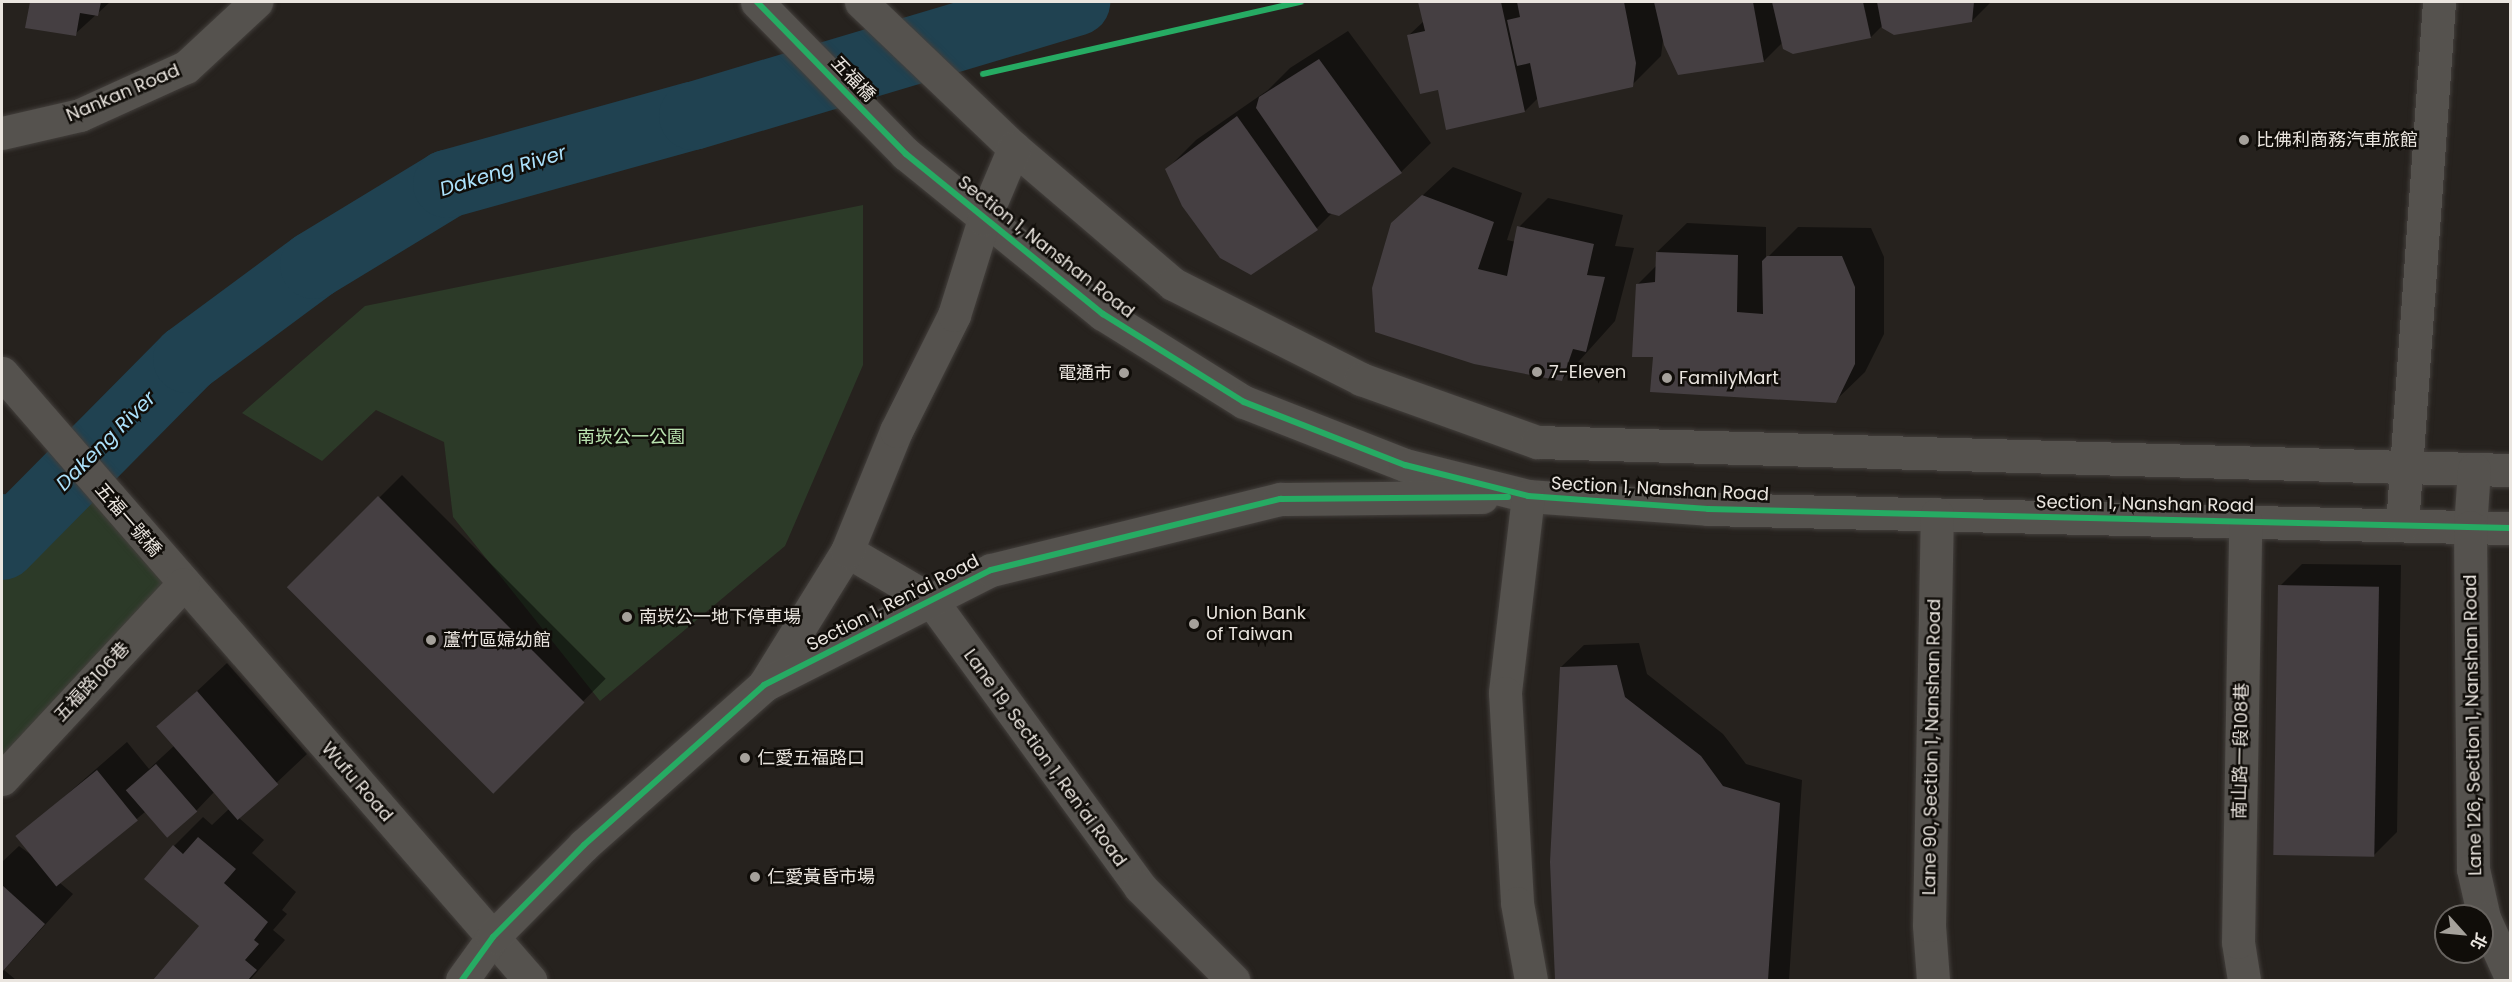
<!DOCTYPE html>
<meta charset="utf-8">
<style>
body{margin:0}
#map{position:relative;width:2512px;height:982px;overflow:hidden;background:#26221e;font-family:Poppins,"Noto Sans TC",sans-serif}
div>[style]{position:absolute}
[style*='--x']{left:calc(var(--x)*1px);top:calc(var(--y)*1px);width:calc(var(--w)*1px);rotate:calc(var(--a)*1deg)}
.green>*{inset:0;background:#2c3a28}
.shadow>*{inset:0;background:#0007;transform-origin:0 0}
.stream>*{height:10px;margin:-5px;padding:0 5px;transform-origin:5px;border-radius:5px;background:#204251}
.river>*{height:68px;margin:-34px;padding:0 34px;transform-origin:34px;border-radius:34px;background:#204251}
.building>*{inset:0;background:#453f42;transform-origin:0 0}
.roads{filter:drop-shadow(0 0 2px #433f3c) drop-shadow(0 0 2px #433f3c)}
.minor>*{height:33px;margin:-16.5px;padding:0 16.5px;transform-origin:16.5px;border-radius:16.5px;background:#55524e}
.cycleway>*{height:6px;margin:-3px;padding:0 3px;transform-origin:3px;border-radius:3px;background:#26ab63}
.dots>*{width:16px;height:16px;translate:-50% -50%;box-sizing:border-box;border:3px solid #100d09;border-radius:50%}
span{translate:-50% -50%;white-space:nowrap;text-align:center;line-height:1.15;-webkit-text-stroke:5px #100d09;paint-order:stroke}
.street-label{font-size:18px;color:#eae5df}
.poi-label{font-size:18px;color:#eae5df}
.left{translate:0 -50%;text-align:left}
.right{translate:-100% -50%;text-align:right}
.park-label{font-size:18px;color:#b9e2af}
.water-label{font-size:20px;color:#ace1fb;font-style:italic}
.frame{position:absolute;inset:0;border:3px solid #eae5df;pointer-events:none}
.north{position:absolute;left:2434px;top:904px;width:60px;height:60px;box-sizing:border-box;background:#100d09;border:2px solid #67635f;border-radius:50%;rotate:117deg;font-size:16px;font-weight:700;line-height:24px;text-align:center;color:#eae5df}
.north::after{content:'';display:block;margin:auto;width:21px;height:27px;background:#a5a19b;clip-path:polygon(50% 0,100% 100%,50% 72%,0 100%)}
</style>
<div id="map">
<div class="green">
<div style="clip-path:polygon(863px 205px,863px 365px,785px 546px,600px 701px,453px 517px,444px 442px,376px 410px,322px 461px,242px 413px,365px 306px)"></div>
<div style="clip-path:polygon(82px 464px,183px 584px,2px 779px,2px 553px)"></div>
</div>
<div class="shadow">
<div style="clip-path:polygon(31px 2px,110px 2px,75px 34px,27px 26px)"></div>
<div style="clip-path:polygon(1419px 2px,1991px 2px,1972px 21px,1883px 25px,1871px 37px,1783px 42px,1764px 61px,1679px 74px,1664px 32px,1661px 56px,1632px 85px,1539px 97px,1525px 111px,1439px 89px,1409px 35px,1424px 21px)"></div>
<div style="clip-path:polygon(1348px 31px,1431px 143px,1401px 172px,1339px 215px,1332px 213px,1317px 228px,1167px 169px,1196px 140px,1268px 90px,1290px 68px)"></div>
<div style="clip-path:polygon(1453px 167px,1522px 193px,1507px 240px,1516px 242px,1519px 227px,1548px 198px,1623px 215px,1615px 246px,1634px 248px,1615px 321px,1562px 380px,1392px 224px)"></div>
<div style="clip-path:polygon(1687px 223px,1766px 227px,1766px 259px,1798px 227px,1871px 228px,1884px 257px,1884px 334px,1865px 372px,1835px 401px,1655px 356px,1637px 285px,1657px 265px,1657px 252px)"></div>
<div style="left:402px;top:475px;width:288px;height:159px;rotate:45deg"></div>
<div style="clip-path:polygon(2302px 564px,2401px 565px,2397px 832px,2374px 855px,2280px 586px)"></div>
<div style="clip-path:polygon(1639px 643px,1647px 674px,1723px 734px,1746px 764px,1802px 780px,1789px 980px,1557px 980px,1552px 862px,1561px 667px,1584px 645px)"></div>
<div style="clip-path:polygon(227px 663px,307px 754px,239px 818px,264px 840px,252px 853px,296px 892px,282px 910px,287px 914px,273px 930px,285px 940px,250px 980px,155px 980px,201px 926px,174px 846px,203px 817px,212px 825px,230px 808px,215px 791px,196px 811px,145px 812px,60px 883px,73px 894px,4px 970px,16px 980px,2px 980px,2px 862px,19px 846px,34px 857px,18px 837px,127px 742px,149px 769px,175px 745px,159px 727px)"></div>
</div>
<div class="stream">
<div style="--x:2;--y:499;--w:42;--a:5.4"></div>
</div>
<div class="river">
<div style="--x:2;--y:546;--w:263;--a:-45.3"></div>
<div style="--x:187;--y:359;--w:158;--a:-36.5"></div>
<div style="--x:314;--y:265;--w:156;--a:-31.3"></div>
<div style="--x:447;--y:184;--w:255;--a:-15.5"></div>
<div style="--x:693;--y:116;--w:400;--a:-16.6"></div>
</div>
<div class="building">
<div style="clip-path:polygon(30px 2px,101px 2px,98px 16px,80px 13px,76px 36px,25px 28px)"></div>
<div style="clip-path:polygon(1418px 2px,1501px 2px,1525px 112px,1446px 130px,1438px 90px,1420px 94px,1407px 35px,1425px 31px)"></div>
<div style="clip-path:polygon(1517px 2px,1624px 2px,1636px 63px,1633px 87px,1539px 108px,1530px 63px,1517px 66px,1507px 20px,1520px 17px)"></div>
<div style="clip-path:polygon(1654px 2px,1753px 2px,1764px 62px,1678px 75px,1664px 45px)"></div>
<div style="clip-path:polygon(1772px 2px,1863px 2px,1871px 38px,1793px 54px,1783px 49px)"></div>
<div style="clip-path:polygon(1877px 2px,1974px 2px,1972px 22px,1894px 35px,1882px 28px)"></div>
<div style="clip-path:polygon(1319px 59px,1402px 173px,1339px 216px,1328px 213px,1256px 108px,1259px 97px)"></div>
<div style="clip-path:polygon(1237px 116px,1318px 230px,1251px 275px,1220px 258px,1182px 206px,1165px 169px)"></div>
<div style="clip-path:polygon(1422px 195px,1494px 222px,1478px 269px,1507px 276px,1517px 226px,1594px 244px,1587px 275px,1605px 277px,1586px 352px,1573px 349px,1562px 381px,1474px 364px,1375px 332px,1372px 288px,1391px 223px)"></div>
<div style="clip-path:polygon(1656px 252px,1738px 255px,1737px 312px,1763px 314px,1762px 261px,1767px 256px,1842px 256px,1855px 287px,1855px 364px,1836px 403px,1650px 392px,1653px 357px,1632px 357px,1636px 284px,1655px 282px)"></div>
<div style="left:378px;top:496px;width:292px;height:129px;rotate:45deg"></div>
<div style="left:2278px;top:585px;width:101px;height:270px;rotate:1deg"></div>
<div style="clip-path:polygon(1617px 665px,1625px 697px,1701px 756px,1723px 786px,1780px 803px,1768px 980px,1555px 980px,1550px 862px,1560px 667px)"></div>
<div style="left:197px;top:691px;width:124px;height:54px;rotate:49deg"></div>
<div style="left:156px;top:764px;width:63px;height:40px;rotate:49deg"></div>
<div style="left:97px;top:770px;width:65px;height:105px;rotate:51deg"></div>
<div style="clip-path:polygon(198px 837px,236px 869px,224px 883px,268px 922px,254px 940px,259px 944px,245px 960px,257px 970px,248px 980px,153px 980px,199px 926px,144px 879px,173px 845px,183px 854px)"></div>
<div style="clip-path:polygon(2px 885px,45px 924px,2px 972px)"></div>
</div>
<div class="roads">
<div class="minor">
<div style="--x:757;--y:2;--w:213;--a:45.6"></div>
<div style="--x:906;--y:154;--w:254;--a:39.1"></div>
<div style="--x:1103;--y:314;--w:166;--a:32"></div>
<div style="--x:1244;--y:402;--w:173;--a:21.4"></div>
<div style="--x:1405;--y:465;--w:127;--a:14.1"></div>
<div style="--x:1528;--y:496;--w:180;--a:4.1"></div>
<div style="--x:1708;--y:509;--w:802;--a:1.36"></div>
<div style="--x:861;--y:2;--w:211;--a:43.7"></div>
<div style="--x:1014;--y:148;--w:209;--a:40.5"></div>
<div style="--x:1173;--y:284;--w:211;--a:26.8"></div>
<div style="--x:1361;--y:379;--w:187;--a:19.7"></div>
<div style="--x:1537;--y:442;--w:973;--a:1.65"></div>
<div style="--x:2;--y:133;--w:80;--a:-13"></div>
<div style="--x:80;--y:115;--w:116;--a:-24.4"></div>
<div style="--x:186;--y:67;--w:96;--a:-42.9"></div>
<div style="--x:2;--y:373;--w:805;--a:48.98"></div>
<div style="--x:2474;--y:469;--w:58;--a:93.9"></div>
<div style="--x:2470;--y:527;--w:342;--a:89.5"></div>
<div style="--x:2473;--y:869;--w:50;--a:77.3"></div>
<div style="--x:2484;--y:918;--w:63;--a:65.5"></div>
<div style="--x:1528;--y:496;--w:198;--a:96.7"></div>
<div style="--x:1505;--y:693;--w:210;--a:86.7"></div>
<div style="--x:1517;--y:903;--w:78;--a:79.7"></div>
<div style="--x:2402;--y:525;--w:524;--a:-85.95"></div>
<div style="--x:847;--y:551;--w:97;--a:30.3"></div>
<div style="--x:931;--y:600;--w:355;--a:53.9"></div>
<div style="--x:1140;--y:887;--w:132;--a:45"></div>
<div style="--x:764;--y:685;--w:158;--a:-58.2"></div>
<div style="--x:847;--y:551;--w:130;--a:-67.8"></div>
<div style="--x:896;--y:431;--w:130;--a:-63.4"></div>
<div style="--x:954;--y:315;--w:101;--a:-72.6"></div>
<div style="--x:984;--y:219;--w:77;--a:-67.1"></div>
<div style="--x:2;--y:779;--w:266;--a:-47.1"></div>
<div style="--x:462;--y:980;--w:53;--a:-54.2"></div>
<div style="--x:493;--y:937;--w:129;--a:-45.3"></div>
<div style="--x:584;--y:845;--w:241;--a:-41.6"></div>
<div style="--x:764;--y:685;--w:254;--a:-26.9"></div>
<div style="--x:991;--y:570;--w:298;--a:-13.8"></div>
<div style="--x:1280;--y:499;--w:202;--a:-0.6"></div>
<div style="--x:1933;--y:980;--w:55;--a:-94.2"></div>
<div style="--x:1929;--y:925;--w:411;--a:-88.9"></div>
<div style="--x:2244;--y:980;--w:38;--a:-99"></div>
<div style="--x:2238;--y:942;--w:421;--a:-89"></div>
</div>
</div>
<div class="cycleway">
<div style="--x:757;--y:2;--w:213;--a:45.6"></div>
<div style="--x:906;--y:154;--w:254;--a:39.1"></div>
<div style="--x:1103;--y:314;--w:166;--a:32"></div>
<div style="--x:1244;--y:402;--w:173;--a:21.4"></div>
<div style="--x:1405;--y:465;--w:127;--a:14.1"></div>
<div style="--x:1528;--y:496;--w:180;--a:4.1"></div>
<div style="--x:1708;--y:509;--w:802;--a:1.36"></div>
<div style="--x:983;--y:74;--w:326;--a:-12.8"></div>
<div style="--x:462;--y:980;--w:53;--a:-54.2"></div>
<div style="--x:493;--y:937;--w:129;--a:-45.3"></div>
<div style="--x:584;--y:845;--w:241;--a:-41.6"></div>
<div style="--x:764;--y:685;--w:254;--a:-26.9"></div>
<div style="--x:991;--y:570;--w:298;--a:-13.8"></div>
<div style="--x:1280;--y:499;--w:228;--a:-0.5"></div>
</div>
<div class="dots">
<div style="left:2244px;top:140px;background:#a5a19b"></div>
<div style="left:1537px;top:372px;background:#a5a19b"></div>
<div style="left:1124px;top:373px;background:#a5a19b"></div>
<div style="left:1667px;top:378px;background:#a5a19b"></div>
<div style="left:627px;top:617px;background:#a5a19b"></div>
<div style="left:1194px;top:624px;background:#a5a19b"></div>
<div style="left:431px;top:640px;background:#a5a19b"></div>
<div style="left:745px;top:758px;background:#a5a19b"></div>
<div style="left:755px;top:877px;background:#a5a19b"></div>
</div>
<div class="street-label">
<span style="left:853px;top:79px;rotate:46deg">五福橋</span>
<span style="left:123px;top:93px;rotate:-23deg">Nankan Road</span>
<span style="left:1046px;top:247px;rotate:38deg">Section 1, Nanshan Road</span>
<span style="left:1660px;top:489px;rotate:3deg">Section 1, Nanshan Road</span>
<span style="left:2145px;top:504px;rotate:1deg">Section 1, Nanshan Road</span>
<span style="left:128px;top:520px;rotate:49deg">五福一號橋</span>
<span style="left:893px;top:603px;rotate:-27deg">Section 1, Ren'ai Road</span>
<span style="left:92px;top:682px;rotate:-47deg">五福路106巷</span>
<span style="left:2473px;top:725px;rotate:-91deg">Lane 126, Section 1, Nanshan Road</span>
<span style="left:1932px;top:747px;rotate:-89deg">Lane 90, Section 1, Nanshan Road</span>
<span style="left:2241px;top:751px;rotate:-89deg">南山路一段108巷</span>
<span style="left:1045px;top:758px;rotate:54deg">Lane 19, Section 1, Ren'ai Road</span>
<span style="left:357px;top:782px;rotate:49deg">Wufu Road</span>
</div>
<div class="poi-label">
<span class="left" style="left:2256px;top:140px">比佛利商務汽車旅館</span>
<span class="left" style="left:1549px;top:372px">7-Eleven</span>
<span class="right" style="left:1112px;top:373px">電通市</span>
<span class="left" style="left:1679px;top:378px">FamilyMart</span>
<span class="left" style="left:1206px;top:624px">Union Bank<br>of Taiwan</span>
<span class="left" style="left:639px;top:617px">南崁公一地下停車場</span>
<span class="left" style="left:443px;top:640px">蘆竹區婦幼館</span>
<span class="left" style="left:757px;top:758px">仁愛五福路口</span>
<span class="left" style="left:767px;top:877px">仁愛黃昏市場</span>
</div>
<div class="park-label">
<span style="left:631px;top:437px">南崁公一公園</span>
</div>
<div class="water-label">
<span style="left:503px;top:171px;rotate:-17deg">Dakeng River</span>
<span style="left:106px;top:441px;rotate:-45deg">Dakeng River</span>
</div>
<div class="frame"></div>
<div class="north">北</div>
</div>
